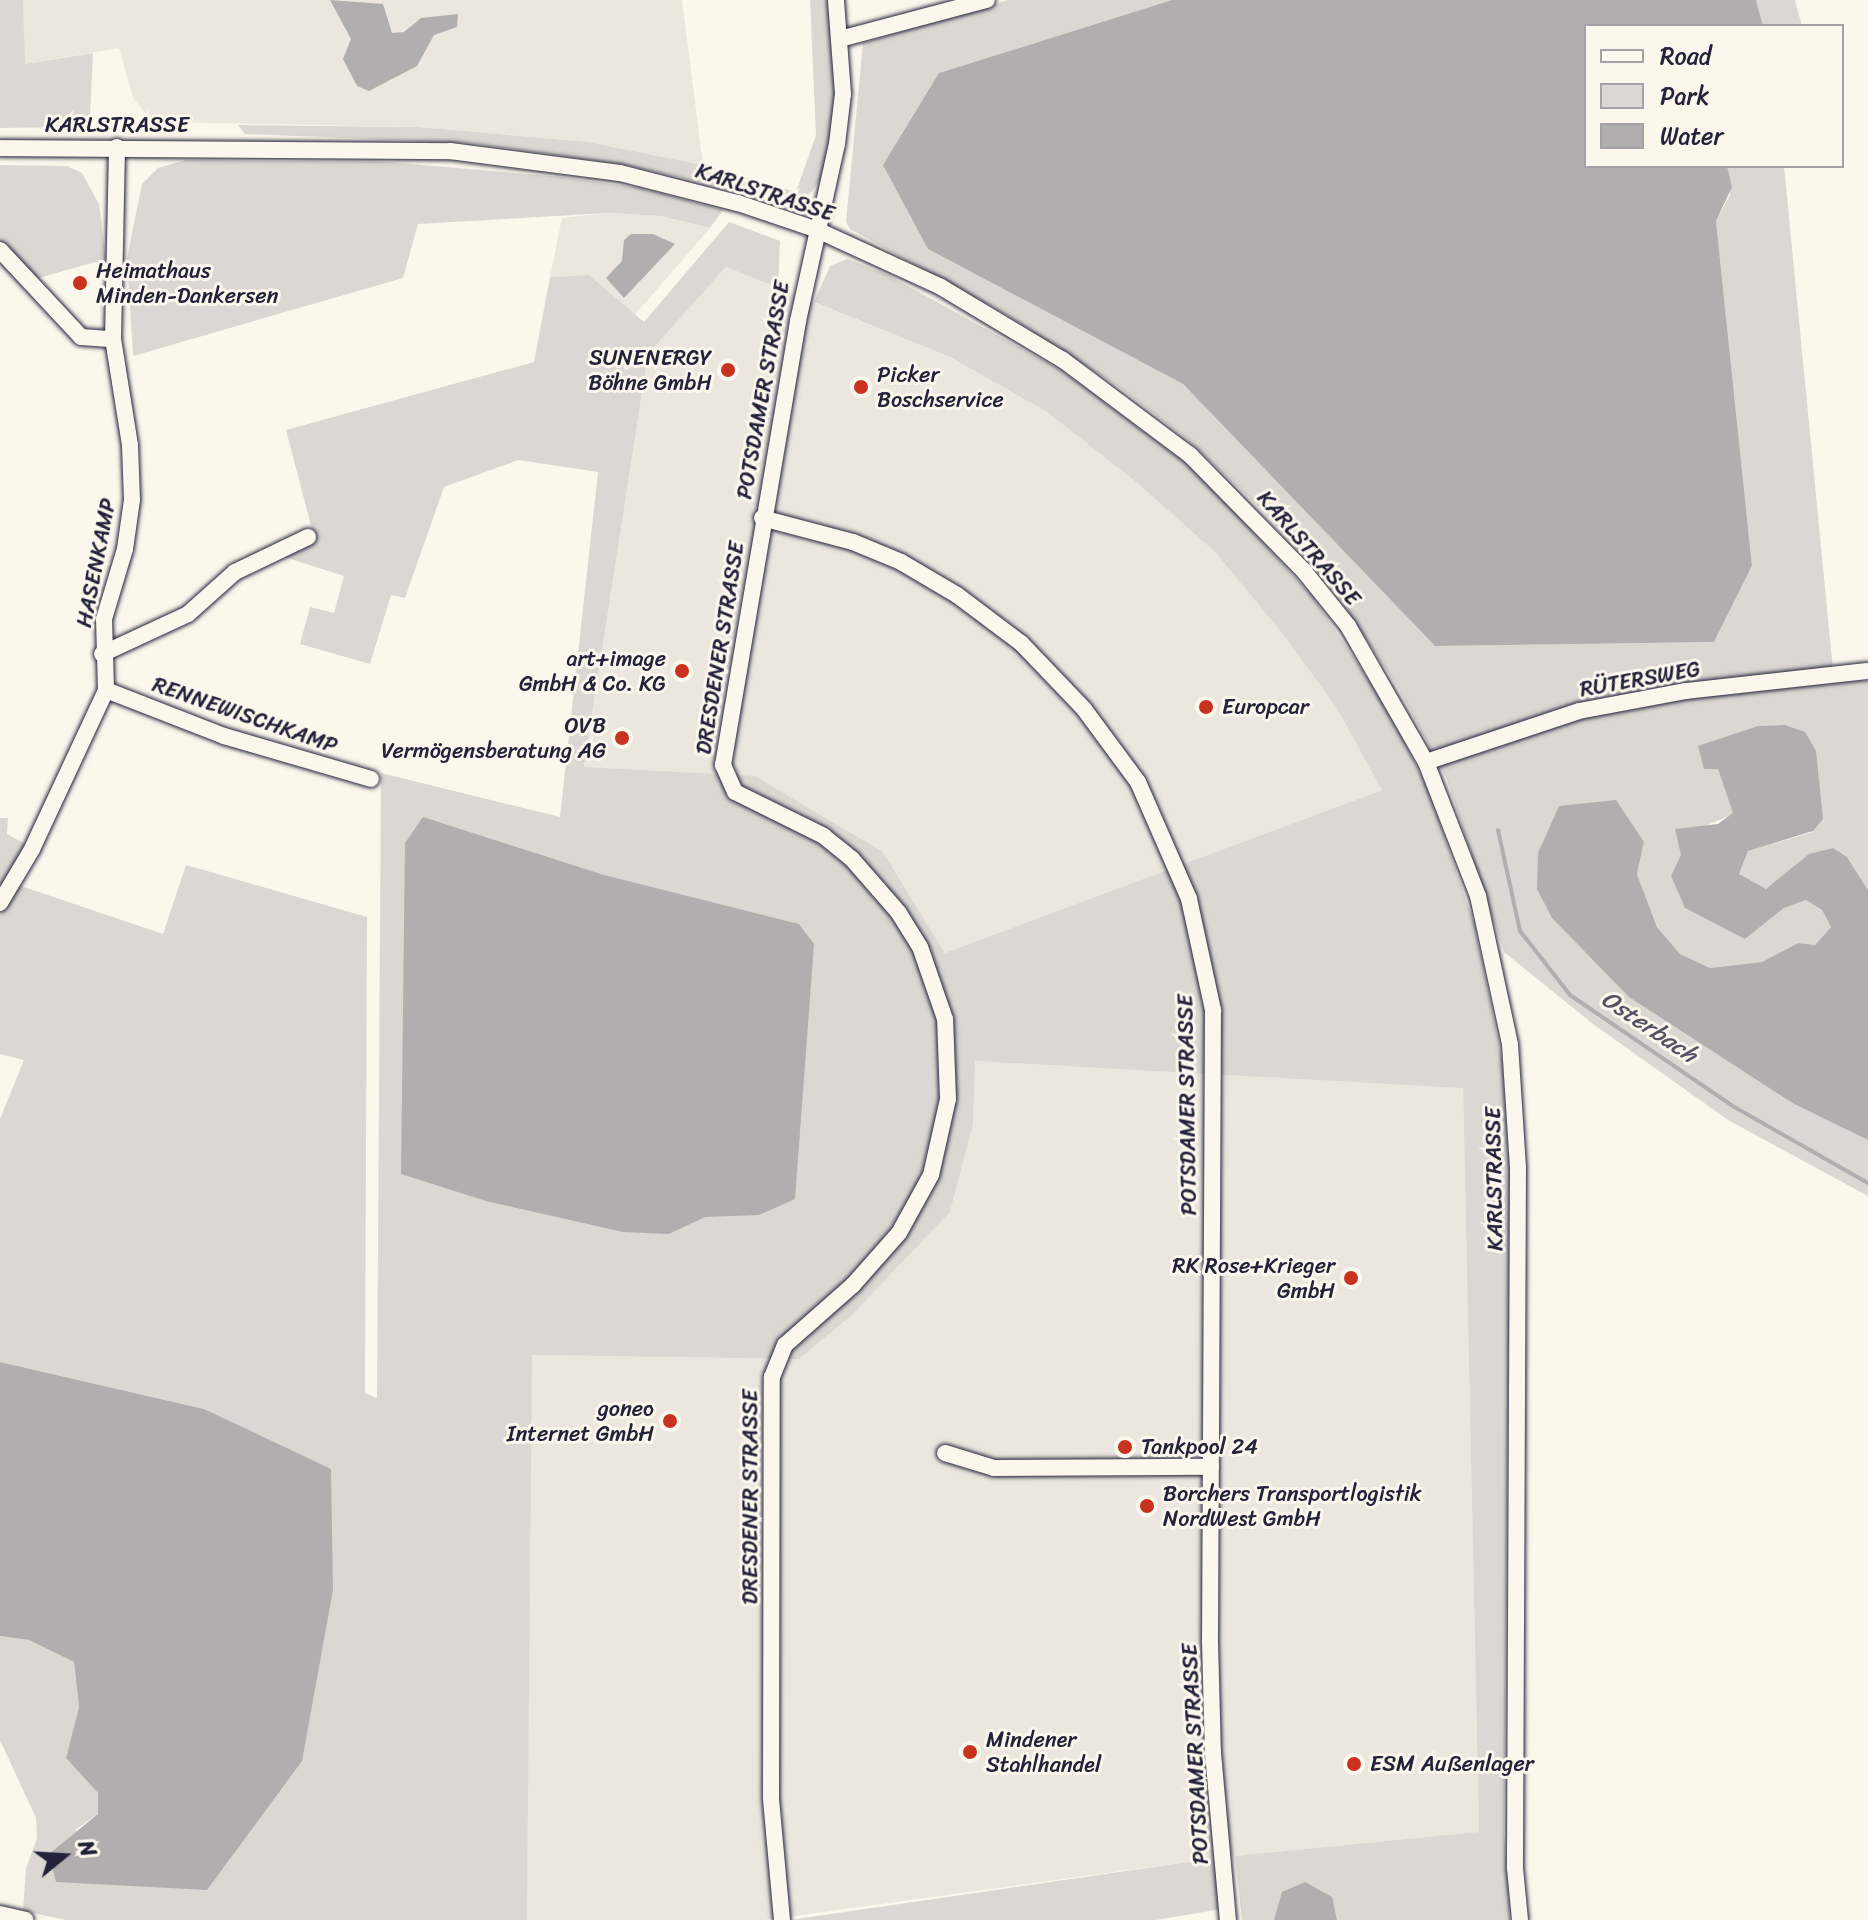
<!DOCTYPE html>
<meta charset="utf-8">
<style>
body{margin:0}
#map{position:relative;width:1868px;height:1920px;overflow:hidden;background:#fbf7ec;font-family:Sriracha,sans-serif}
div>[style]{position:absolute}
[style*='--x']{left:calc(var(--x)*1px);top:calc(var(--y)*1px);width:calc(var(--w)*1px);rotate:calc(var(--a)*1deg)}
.built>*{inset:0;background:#ebe7df}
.green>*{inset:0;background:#dbd8d3}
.water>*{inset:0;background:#b1aeb0}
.stream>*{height:4px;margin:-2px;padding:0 2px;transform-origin:2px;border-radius:2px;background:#b1aeb0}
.roads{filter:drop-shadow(0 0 2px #22223b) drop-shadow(0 0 2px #22223b)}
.minor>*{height:16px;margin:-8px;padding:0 8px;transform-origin:8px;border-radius:8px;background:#fbf7ec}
.dots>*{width:22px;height:22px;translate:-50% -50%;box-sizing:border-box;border:4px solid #fbf7ec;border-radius:50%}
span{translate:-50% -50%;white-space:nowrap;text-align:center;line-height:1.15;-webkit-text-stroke:6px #fbf7ec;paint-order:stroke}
.street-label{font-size:22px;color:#22223b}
.poi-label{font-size:22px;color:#22223b}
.left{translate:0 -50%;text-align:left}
.right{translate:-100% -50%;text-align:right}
.water-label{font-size:24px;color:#545364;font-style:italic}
.legend{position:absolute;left:1584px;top:24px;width:260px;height:144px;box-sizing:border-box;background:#fbf7ec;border:2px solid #a4a2a5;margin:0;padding:10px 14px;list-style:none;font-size:24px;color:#22223b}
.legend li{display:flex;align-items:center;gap:16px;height:40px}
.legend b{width:40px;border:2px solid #a4a2a5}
.north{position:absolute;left:24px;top:1816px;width:80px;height:80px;-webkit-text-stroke:6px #fbf7ec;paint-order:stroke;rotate:72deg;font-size:22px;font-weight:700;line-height:32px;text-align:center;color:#22223b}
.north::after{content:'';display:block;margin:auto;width:28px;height:36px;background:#22223b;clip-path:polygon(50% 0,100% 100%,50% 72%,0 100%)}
</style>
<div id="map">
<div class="built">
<div style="clip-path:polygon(23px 0,682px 0,703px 165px,588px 142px,418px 127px,163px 122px,146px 114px,133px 98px,119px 48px,24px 64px)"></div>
<div style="clip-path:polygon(608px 213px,659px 216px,710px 228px,633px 317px,589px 275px,550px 277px,562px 218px)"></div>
<div style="clip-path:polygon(726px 267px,950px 357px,1047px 412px,1136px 482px,1215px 552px,1282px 633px,1336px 707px,1382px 790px,945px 953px,883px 852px,584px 767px,648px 354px)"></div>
<div style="clip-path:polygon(974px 1061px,1463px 1087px,1479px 1833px,1216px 1858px,765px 1920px,527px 1920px,531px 1355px,799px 1359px,851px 1316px,950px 1212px,973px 1125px)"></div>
</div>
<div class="green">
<div style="clip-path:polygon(0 0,23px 0,25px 64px,93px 53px,90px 118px,73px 127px,0 128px)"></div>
<div style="clip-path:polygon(810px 0,829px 0,836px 104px,823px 177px,801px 204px,620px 164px,470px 143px,245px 134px,238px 125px,418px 127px,588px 142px,703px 165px,796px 192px,816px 135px)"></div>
<div style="clip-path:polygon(1008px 0,1172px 0,939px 73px,928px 249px,1183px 384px,1435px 646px,1714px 642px,1752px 566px,1716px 221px,1730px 195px,1727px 166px,1784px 166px,1833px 670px,1836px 681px,1868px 681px,1868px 890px,1847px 857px,1766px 889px,1751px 884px,1739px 874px,1748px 851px,1813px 832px,1718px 769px,1734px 814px,1695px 830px,1745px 939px,1784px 908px,1806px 900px,1822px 910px,1831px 927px,1815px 945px,1798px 943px,1762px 962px,1710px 968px,1680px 954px,1657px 927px,1637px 874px,1644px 842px,1559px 806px,1794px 1104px,1868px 1140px,1868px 1196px,1728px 1120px,1593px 1024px,1504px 952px,1446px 777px,1397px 686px,1334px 590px,1262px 510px,1186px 438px,1119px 387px,1007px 315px,850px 229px,846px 222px,863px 43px)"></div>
<div style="clip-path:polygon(1756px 0,1795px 0,1802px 26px,1763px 26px)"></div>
<div style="clip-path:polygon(186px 160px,386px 162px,562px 177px,640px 188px,723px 210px,710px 228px,660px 216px,608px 213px,418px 224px,403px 278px,133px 356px,127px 258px,142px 184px,158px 168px)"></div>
<div style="clip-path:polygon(0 165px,67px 166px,82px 173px,99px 204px,106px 259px,35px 279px,0 245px)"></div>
<div style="clip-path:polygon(729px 222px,780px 241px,778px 288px,726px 267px,648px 354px,584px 767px,755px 776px,883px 852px,945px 953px,1382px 790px,1336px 707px,1282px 633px,1215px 552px,1136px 482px,1047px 412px,950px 357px,814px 302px,830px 266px,847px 259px,886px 274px,1064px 372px,1199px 473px,1312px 596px,1389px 710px,1429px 792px,1474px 923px,1502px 1060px,1510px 1175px,1504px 1834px,1510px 1920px,1242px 1920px,1235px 1856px,1479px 1832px,1463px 1088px,975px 1061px,973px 1125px,950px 1212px,851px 1316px,799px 1359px,532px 1355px,527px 1920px,66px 1920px,23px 1911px,26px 1868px,37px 1839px,36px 1818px,0 1740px,0 1636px,29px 1640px,74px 1662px,79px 1707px,66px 1758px,98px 1793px,98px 1814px,75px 1830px,207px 1889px,204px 1409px,0 1362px,0 1119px,24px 1060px,0 1054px,0 914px,18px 885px,163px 934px,186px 865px,367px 917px,365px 1393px,377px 1398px,381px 773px,560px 817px,598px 472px,518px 460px,444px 487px,405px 598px,391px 595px,370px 664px,300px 644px,310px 607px,334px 613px,344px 576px,272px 553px,313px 533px,286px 430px,534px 362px,550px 277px,589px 275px,644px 322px)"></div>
<div style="clip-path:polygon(0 818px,8px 818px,7px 834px,27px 845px,0 887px)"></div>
<div style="clip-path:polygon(1216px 1858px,1222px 1909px,1156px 1920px,790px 1920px)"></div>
</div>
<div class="water">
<div style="clip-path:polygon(330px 0,383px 4px,392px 33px,404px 32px,421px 18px,458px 14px,457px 27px,434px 35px,417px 66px,369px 91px,357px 86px,343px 59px,351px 39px)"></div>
<div style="clip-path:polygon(1172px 0,1756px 0,1763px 26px,1586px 26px,1586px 166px,1727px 166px,1732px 187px,1716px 221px,1752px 566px,1714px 642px,1435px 646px,1183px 384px,928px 249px,883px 165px,939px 73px)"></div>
<div style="clip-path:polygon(631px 234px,653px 234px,675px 244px,624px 298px,606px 278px,622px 261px,624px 240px)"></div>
<div style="clip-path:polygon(1785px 725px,1805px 732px,1816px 751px,1823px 819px,1813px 831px,1748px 851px,1739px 874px,1766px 889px,1809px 854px,1833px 848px,1847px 857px,1868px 890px,1868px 1140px,1794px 1104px,1629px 997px,1552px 918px,1537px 889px,1538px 853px,1559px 806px,1616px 800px,1644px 842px,1637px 874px,1657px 927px,1680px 954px,1710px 968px,1762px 962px,1798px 943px,1815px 945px,1831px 927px,1822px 910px,1806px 900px,1784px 908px,1745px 939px,1685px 908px,1671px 876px,1681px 855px,1675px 829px,1718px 824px,1733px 813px,1718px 769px,1704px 769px,1698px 746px,1758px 726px)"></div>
<div style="clip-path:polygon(423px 817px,604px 875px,799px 924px,814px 944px,795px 1199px,759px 1215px,705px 1217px,669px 1234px,623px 1232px,486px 1201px,401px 1174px,405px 843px)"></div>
<div style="clip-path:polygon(0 1362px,204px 1409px,331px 1469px,333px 1590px,302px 1761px,207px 1890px,56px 1882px,49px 1854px,98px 1814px,98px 1793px,66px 1758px,79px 1707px,74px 1662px,29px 1640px,0 1636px)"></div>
<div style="clip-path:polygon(1305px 1882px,1332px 1897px,1337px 1920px,1274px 1920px,1282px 1892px)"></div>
</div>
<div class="stream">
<div style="--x:1498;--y:830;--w:103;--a:77.7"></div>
<div style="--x:1520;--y:931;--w:81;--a:52"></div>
<div style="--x:1570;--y:995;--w:195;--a:34.3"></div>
<div style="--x:1731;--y:1105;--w:158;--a:29.7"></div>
</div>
<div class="roads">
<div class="minor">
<div style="--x:840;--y:39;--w:152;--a:-14.9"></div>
<div style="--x:0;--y:148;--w:450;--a:0.4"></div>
<div style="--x:450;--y:151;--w:171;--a:7.4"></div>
<div style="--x:620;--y:173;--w:122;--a:14.3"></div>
<div style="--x:738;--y:203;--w:81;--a:18.7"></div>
<div style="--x:815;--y:229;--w:139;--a:24.7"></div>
<div style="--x:941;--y:287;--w:142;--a:30.9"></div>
<div style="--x:1063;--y:360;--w:159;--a:36.8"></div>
<div style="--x:1190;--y:455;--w:161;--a:45.5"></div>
<div style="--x:1303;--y:570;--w:72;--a:51.2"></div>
<div style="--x:1348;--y:626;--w:157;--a:60.2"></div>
<div style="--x:1426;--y:762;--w:144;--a:68.8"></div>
<div style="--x:1478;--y:896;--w:151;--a:77.8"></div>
<div style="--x:1510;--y:1044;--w:123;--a:86.3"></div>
<div style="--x:1518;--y:1167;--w:701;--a:90.25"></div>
<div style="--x:1515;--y:1868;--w:52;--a:84.5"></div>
<div style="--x:0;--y:250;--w:119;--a:47"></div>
<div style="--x:81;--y:337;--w:32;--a:4"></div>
<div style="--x:762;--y:518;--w:94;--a:14.8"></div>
<div style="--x:853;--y:542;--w:52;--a:22.6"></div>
<div style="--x:901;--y:562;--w:65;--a:30.5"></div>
<div style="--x:957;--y:595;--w:80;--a:36.9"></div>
<div style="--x:1021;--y:643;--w:91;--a:46.3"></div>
<div style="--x:1084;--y:709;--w:91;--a:53.5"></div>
<div style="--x:1138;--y:782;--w:128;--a:66.4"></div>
<div style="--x:1189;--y:899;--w:114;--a:77.8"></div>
<div style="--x:1213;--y:1010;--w:631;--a:90.27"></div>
<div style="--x:1210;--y:1641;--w:112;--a:88.5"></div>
<div style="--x:1213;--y:1753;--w:168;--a:84.9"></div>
<div style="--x:102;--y:654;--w:95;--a:-24.9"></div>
<div style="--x:188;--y:614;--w:63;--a:-41.8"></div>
<div style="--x:235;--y:572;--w:81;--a:-25.6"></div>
<div style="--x:106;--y:690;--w:127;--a:21.3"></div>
<div style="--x:224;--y:736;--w:153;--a:16.3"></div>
<div style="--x:1426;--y:762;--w:161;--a:-18.4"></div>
<div style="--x:1579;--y:711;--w:109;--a:-10.6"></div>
<div style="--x:1686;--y:691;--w:183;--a:-6.3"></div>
<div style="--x:0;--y:903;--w:63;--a:-59.3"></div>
<div style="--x:32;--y:849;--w:175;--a:-65"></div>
<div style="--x:106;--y:690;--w:71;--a:-91.6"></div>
<div style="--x:104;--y:619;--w:73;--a:-73.3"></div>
<div style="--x:125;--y:549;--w:49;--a:-81.9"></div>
<div style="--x:132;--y:500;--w:55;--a:-92.1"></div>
<div style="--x:130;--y:445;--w:107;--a:-99.1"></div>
<div style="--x:113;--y:339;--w:192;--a:-88.8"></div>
<div style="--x:945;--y:1453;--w:51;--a:17"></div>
<div style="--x:994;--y:1468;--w:217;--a:-0.3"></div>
<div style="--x:0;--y:1914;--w:26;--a:13"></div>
<div style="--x:782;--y:1920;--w:122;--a:-95.2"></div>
<div style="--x:771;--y:1798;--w:421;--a:-89.9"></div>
<div style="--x:772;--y:1377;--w:35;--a:-68"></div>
<div style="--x:785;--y:1345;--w:91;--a:-41.4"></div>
<div style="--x:853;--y:1285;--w:69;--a:-48.5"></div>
<div style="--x:899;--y:1233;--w:66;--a:-61.1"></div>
<div style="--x:931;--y:1175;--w:78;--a:-77.4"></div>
<div style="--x:948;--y:1099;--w:80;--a:-92.1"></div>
<div style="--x:945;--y:1019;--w:76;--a:-109.1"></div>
<div style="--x:920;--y:947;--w:40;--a:-122"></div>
<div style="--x:899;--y:913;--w:72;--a:-131"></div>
<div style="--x:852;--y:859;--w:36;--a:-141"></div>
<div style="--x:824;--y:836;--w:99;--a:-153.7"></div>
<div style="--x:735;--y:792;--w:30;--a:-114"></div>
<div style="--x:723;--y:765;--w:450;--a:-80.4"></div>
<div style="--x:798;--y:321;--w:181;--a:-77.6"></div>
<div style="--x:837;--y:144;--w:50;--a:-83.2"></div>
<div style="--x:843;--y:94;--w:94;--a:-94.3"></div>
</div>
</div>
<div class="dots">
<div style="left:80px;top:283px;background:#c8321e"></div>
<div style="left:728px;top:370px;background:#c8321e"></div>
<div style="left:861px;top:387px;background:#c8321e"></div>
<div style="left:682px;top:671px;background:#c8321e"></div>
<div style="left:1206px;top:707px;background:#c8321e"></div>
<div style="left:622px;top:738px;background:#c8321e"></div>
<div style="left:1351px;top:1278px;background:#c8321e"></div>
<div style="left:670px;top:1421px;background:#c8321e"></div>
<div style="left:1125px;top:1447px;background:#c8321e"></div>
<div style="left:1147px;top:1506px;background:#c8321e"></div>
<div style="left:970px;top:1752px;background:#c8321e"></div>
<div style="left:1354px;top:1764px;background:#c8321e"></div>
</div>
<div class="street-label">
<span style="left:117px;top:125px">KARLSTRASSE</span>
<span style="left:765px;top:192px;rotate:18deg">KARLSTRASSE</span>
<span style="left:763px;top:390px;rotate:-80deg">POTSDAMER STRASSE</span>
<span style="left:1309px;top:548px;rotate:49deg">KARLSTRASSE</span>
<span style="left:96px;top:563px;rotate:-79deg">HASENKAMP</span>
<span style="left:720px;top:648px;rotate:-81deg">DRESDENER STRASSE</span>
<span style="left:1640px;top:679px;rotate:-10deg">RÜTERSWEG</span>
<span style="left:245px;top:715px;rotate:19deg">RENNEWISCHKAMP</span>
<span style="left:1187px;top:1105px;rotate:-91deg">POTSDAMER STRASSE</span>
<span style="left:1494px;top:1179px;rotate:-91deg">KARLSTRASSE</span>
<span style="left:750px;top:1497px;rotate:-90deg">DRESDENER STRASSE</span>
<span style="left:1195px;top:1754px;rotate:-93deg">POTSDAMER STRASSE</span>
</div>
<div class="poi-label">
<span class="left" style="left:96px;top:283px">Heimathaus<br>Minden-Dankersen</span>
<span class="right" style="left:712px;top:370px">SUNENERGY<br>Böhne GmbH</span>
<span class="left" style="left:877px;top:387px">Picker<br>Boschservice</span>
<span class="right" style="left:666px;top:671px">art+image<br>GmbH &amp; Co. KG</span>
<span class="left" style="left:1222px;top:707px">Europcar</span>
<span class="right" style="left:606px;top:738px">OVB<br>Vermögensberatung AG</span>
<span class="right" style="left:1335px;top:1278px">RK Rose+Krieger<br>GmbH</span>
<span class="right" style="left:654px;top:1421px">goneo<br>Internet GmbH</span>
<span class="left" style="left:1141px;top:1447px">Tankpool 24</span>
<span class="left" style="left:1163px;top:1506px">Borchers Transportlogistik<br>NordWest GmbH</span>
<span class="left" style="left:986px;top:1752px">Mindener<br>Stahlhandel</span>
<span class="left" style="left:1370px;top:1764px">ESM Außenlager</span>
</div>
<div class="water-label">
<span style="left:1649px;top:1027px;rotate:34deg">Osterbach</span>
</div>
<ul class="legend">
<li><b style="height:10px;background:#fbf7ec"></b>Road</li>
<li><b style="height:22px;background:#dbd8d3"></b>Park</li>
<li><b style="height:22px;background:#b1aeb0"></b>Water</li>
</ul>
<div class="north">N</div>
</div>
